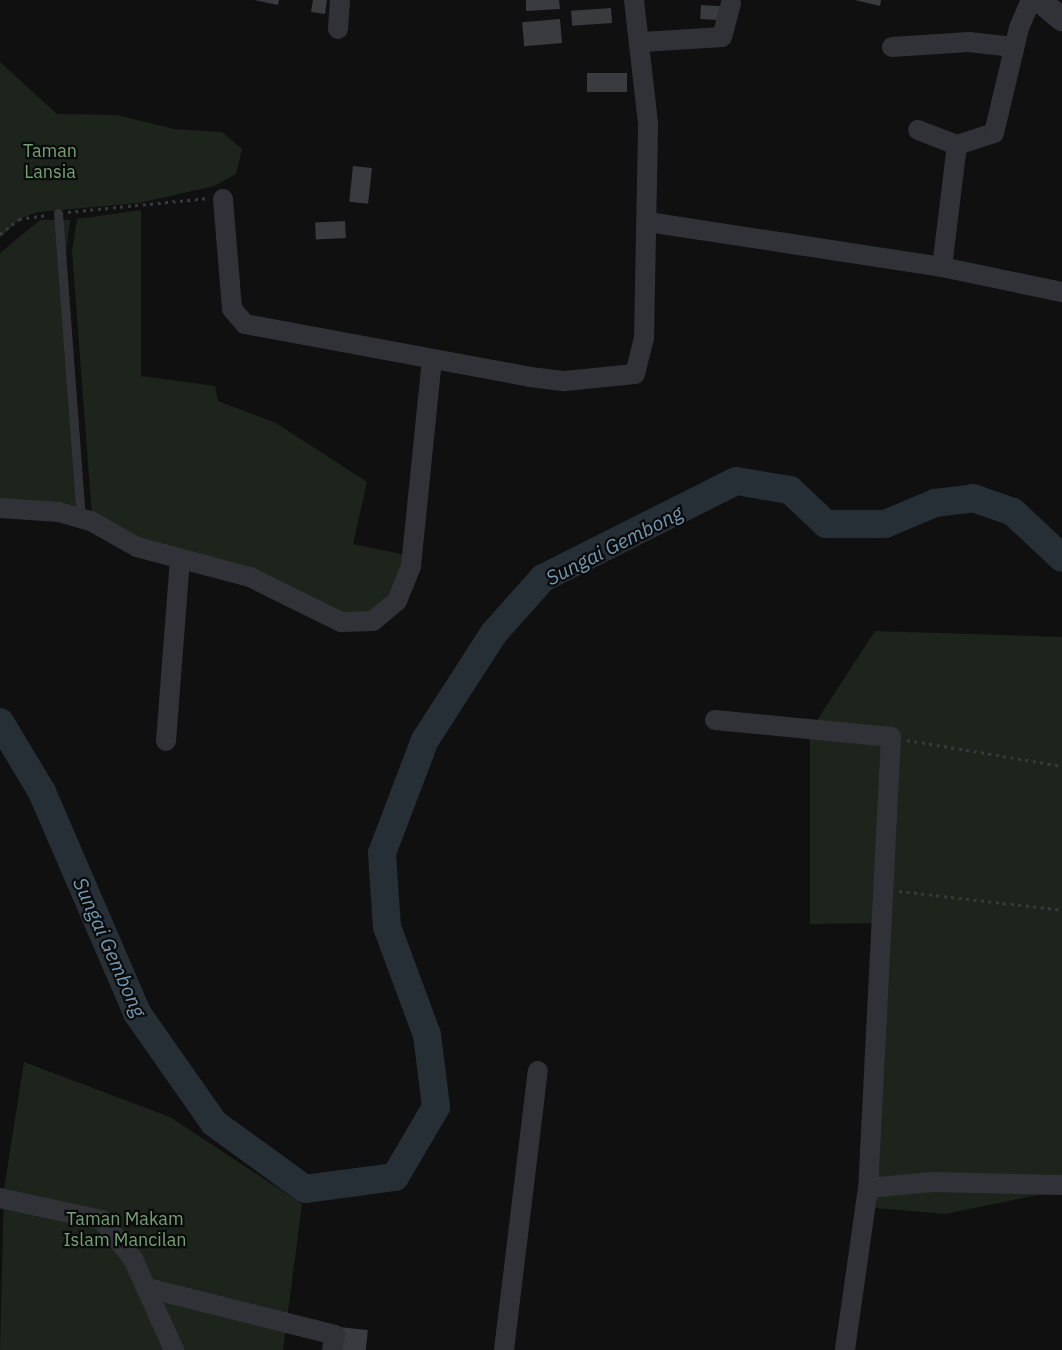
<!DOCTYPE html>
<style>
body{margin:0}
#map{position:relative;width:1062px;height:1350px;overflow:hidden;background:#101011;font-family:"IBM Plex Sans",sans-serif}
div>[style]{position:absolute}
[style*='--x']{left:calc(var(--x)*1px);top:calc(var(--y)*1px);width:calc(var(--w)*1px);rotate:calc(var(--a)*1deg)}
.green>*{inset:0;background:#1c241c}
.river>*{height:28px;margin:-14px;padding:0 14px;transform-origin:14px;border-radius:14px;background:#262f35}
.building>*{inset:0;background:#3a3b3f;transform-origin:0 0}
.path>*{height:3px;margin-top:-1.5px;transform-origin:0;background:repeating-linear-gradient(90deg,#36393e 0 3px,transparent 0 7.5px)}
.service>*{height:9px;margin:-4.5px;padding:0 4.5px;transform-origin:4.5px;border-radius:4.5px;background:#313237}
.minor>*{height:20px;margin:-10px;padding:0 10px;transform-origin:10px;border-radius:10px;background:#313237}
.tertiary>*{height:24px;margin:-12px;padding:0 12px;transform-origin:12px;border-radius:12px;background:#313237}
span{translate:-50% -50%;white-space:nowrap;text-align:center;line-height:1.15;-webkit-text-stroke:4.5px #0b0b0c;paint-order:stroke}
.park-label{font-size:18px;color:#75a075}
.water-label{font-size:20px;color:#7398b2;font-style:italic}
</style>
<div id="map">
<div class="green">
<div style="clip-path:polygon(0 62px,57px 114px,117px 115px,174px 129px,222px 132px,242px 149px,236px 174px,214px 186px,139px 203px,38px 212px,21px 218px,0 238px)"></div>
<div style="clip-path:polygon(141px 210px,141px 376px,215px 386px,218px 401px,276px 423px,367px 482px,353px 544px,411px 556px,396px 596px,371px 617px,341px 615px,148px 543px,92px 516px,72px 251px,77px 219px)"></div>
<div style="clip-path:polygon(40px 220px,70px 220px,66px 252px,85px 511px,0 501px,0 253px)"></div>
<div style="clip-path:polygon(875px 631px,1062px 637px,1062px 1190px,945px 1214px,876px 1208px,879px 923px,810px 924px,810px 731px)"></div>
<div style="clip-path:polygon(24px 1062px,170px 1117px,302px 1204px,283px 1350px,0 1350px,4px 1189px)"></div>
</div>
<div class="river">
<div style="--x:0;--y:722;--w:82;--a:59"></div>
<div style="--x:42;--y:792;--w:241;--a:66.7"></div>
<div style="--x:137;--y:1013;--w:134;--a:55"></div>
<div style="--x:214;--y:1123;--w:112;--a:36"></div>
<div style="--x:305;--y:1189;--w:91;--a:-7.6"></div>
<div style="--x:395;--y:1177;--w:81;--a:-59.6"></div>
<div style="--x:436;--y:1107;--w:73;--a:-97.1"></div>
<div style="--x:427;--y:1035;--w:115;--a:-110.3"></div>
<div style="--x:387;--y:927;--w:74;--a:-93.9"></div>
<div style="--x:382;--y:853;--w:121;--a:-69.2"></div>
<div style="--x:425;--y:740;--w:127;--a:-57.2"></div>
<div style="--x:494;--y:633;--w:74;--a:-48.3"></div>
<div style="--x:543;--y:578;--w:216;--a:-26.7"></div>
<div style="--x:736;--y:481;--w:55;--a:9.5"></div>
<div style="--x:790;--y:490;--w:50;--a:43.4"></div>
<div style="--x:826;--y:524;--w:59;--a:0"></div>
<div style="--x:885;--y:524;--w:54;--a:-22.8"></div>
<div style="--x:935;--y:503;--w:38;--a:-7"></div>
<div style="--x:973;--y:498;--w:42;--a:19.3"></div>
<div style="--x:1013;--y:512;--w:67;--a:43.2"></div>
</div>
<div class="building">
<div style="clip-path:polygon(254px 0,279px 0,278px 5px)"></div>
<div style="clip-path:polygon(313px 0,327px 0,325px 14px,311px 12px)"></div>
<div style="clip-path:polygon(526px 0,559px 0,560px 9px,526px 11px)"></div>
<div style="clip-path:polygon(855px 0,881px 0,880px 6px)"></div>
<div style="left:701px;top:5px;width:22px;height:14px;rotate:3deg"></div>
<div style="left:611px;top:8px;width:15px;height:40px;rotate:86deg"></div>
<div style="left:560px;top:19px;width:24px;height:38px;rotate:85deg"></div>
<div style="left:587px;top:73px;width:40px;height:19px"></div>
<div style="left:353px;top:166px;width:19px;height:36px;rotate:6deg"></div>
<div style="left:345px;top:221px;width:17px;height:30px;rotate:87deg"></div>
<div style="left:339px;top:1327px;width:29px;height:23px;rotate:6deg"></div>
</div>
<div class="path">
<div style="--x:68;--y:212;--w:141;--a:-5.7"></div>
<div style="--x:0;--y:234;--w:24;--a:-38"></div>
<div style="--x:19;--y:219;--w:28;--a:-8"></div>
<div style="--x:907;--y:740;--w:157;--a:9.5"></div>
<div style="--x:899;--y:891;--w:164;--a:6.6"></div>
</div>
<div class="service">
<div style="--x:58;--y:213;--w:306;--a:85.7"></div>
</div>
<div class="minor">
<div style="--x:338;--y:29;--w:29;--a:-86"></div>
<div style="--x:642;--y:42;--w:80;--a:-3.6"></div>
<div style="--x:722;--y:37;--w:35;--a:-75"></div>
<div style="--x:892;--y:47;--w:77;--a:-3.7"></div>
<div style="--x:969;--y:42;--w:45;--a:6.3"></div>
<div style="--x:918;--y:130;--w:42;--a:21"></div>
<div style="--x:957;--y:145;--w:39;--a:-18"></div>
<div style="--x:994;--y:133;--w:108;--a:-76.6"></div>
<div style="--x:1019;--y:28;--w:30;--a:-67"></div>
<div style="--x:223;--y:199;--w:110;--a:85.3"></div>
<div style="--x:232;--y:309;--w:20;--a:49"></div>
<div style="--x:245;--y:324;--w:290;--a:10.5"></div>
<div style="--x:530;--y:377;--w:35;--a:7"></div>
<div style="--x:565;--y:381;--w:70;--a:-5.7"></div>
<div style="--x:635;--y:374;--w:37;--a:-76"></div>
<div style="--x:644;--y:338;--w:215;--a:-88.9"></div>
<div style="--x:648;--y:123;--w:124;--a:-96.5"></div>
<div style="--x:648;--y:222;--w:297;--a:8.7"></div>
<div style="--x:942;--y:267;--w:123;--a:11.8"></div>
<div style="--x:942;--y:267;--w:123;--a:-83"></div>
<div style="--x:0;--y:508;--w:59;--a:3.9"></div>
<div style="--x:59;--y:512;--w:33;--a:16"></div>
<div style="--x:91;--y:521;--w:53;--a:29.5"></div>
<div style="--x:137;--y:547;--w:117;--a:14.9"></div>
<div style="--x:250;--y:577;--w:102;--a:26.3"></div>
<div style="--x:341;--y:622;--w:32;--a:-2"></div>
<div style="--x:373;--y:621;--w:31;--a:-40"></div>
<div style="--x:397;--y:601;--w:38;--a:-68"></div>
<div style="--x:411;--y:566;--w:208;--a:-84.2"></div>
<div style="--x:715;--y:720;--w:177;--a:5.5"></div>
<div style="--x:891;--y:737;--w:452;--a:92.9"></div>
<div style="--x:868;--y:1188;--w:164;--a:98.1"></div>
<div style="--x:166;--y:741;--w:181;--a:-85.6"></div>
<div style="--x:868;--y:1188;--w:64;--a:-5.4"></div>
<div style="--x:932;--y:1182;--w:130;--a:1.3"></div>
<div style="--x:0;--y:1198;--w:104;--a:12.2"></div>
<div style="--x:102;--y:1220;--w:50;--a:51.5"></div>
<div style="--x:133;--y:1259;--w:100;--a:65.7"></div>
<div style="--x:147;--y:1288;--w:194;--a:14"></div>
<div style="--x:335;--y:1335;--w:15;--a:101"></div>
<div style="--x:504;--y:1350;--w:281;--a:-83.1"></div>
</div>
<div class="tertiary">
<div style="--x:1039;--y:0;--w:30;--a:40"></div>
</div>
<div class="park-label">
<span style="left:50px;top:162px">Taman<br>Lansia</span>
<span style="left:125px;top:1230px">Taman Makam<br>Islam Mancilan</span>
</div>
<div class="water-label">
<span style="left:614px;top:545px;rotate:-27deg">Sungai Gembong</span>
<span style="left:110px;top:947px;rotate:66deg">Sungai Gembong</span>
</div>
</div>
